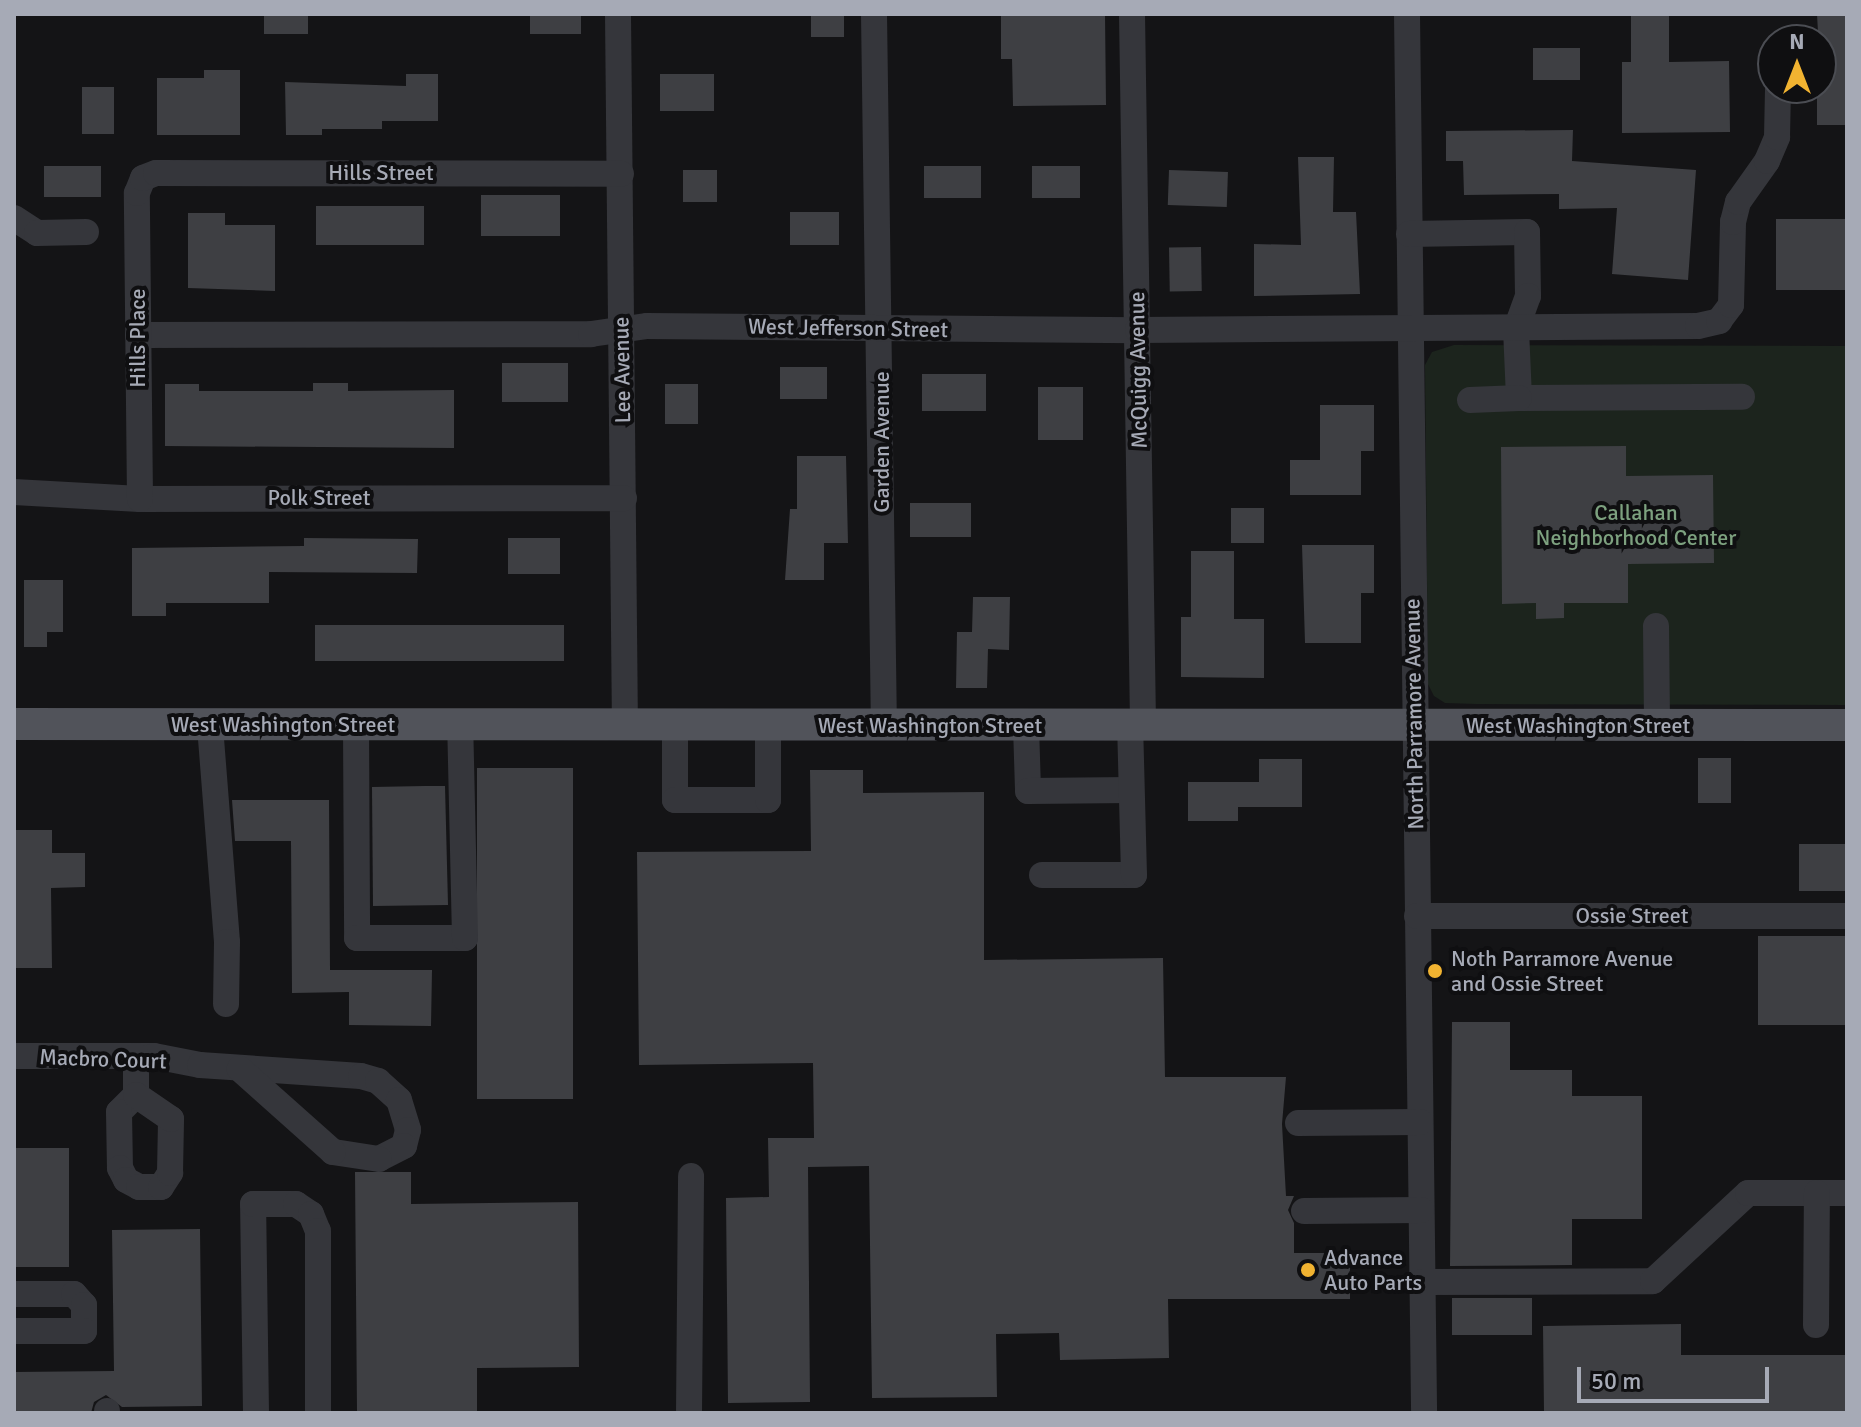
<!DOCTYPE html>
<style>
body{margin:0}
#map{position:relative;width:1861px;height:1427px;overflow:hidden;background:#141416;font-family:Signika,sans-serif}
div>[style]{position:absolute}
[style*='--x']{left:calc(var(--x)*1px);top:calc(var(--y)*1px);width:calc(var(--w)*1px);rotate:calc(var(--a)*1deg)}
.green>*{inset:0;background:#1c241d}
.building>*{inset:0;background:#3e3f43;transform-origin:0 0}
.minor>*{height:26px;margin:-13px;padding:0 13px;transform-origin:13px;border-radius:13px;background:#35363b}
.major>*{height:32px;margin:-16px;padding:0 16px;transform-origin:16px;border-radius:16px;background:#51535a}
.dots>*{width:22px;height:22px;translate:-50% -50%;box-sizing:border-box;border:4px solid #0f0f11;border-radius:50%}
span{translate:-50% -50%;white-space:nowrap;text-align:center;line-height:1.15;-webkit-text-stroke:8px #0f0f11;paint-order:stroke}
.street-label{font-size:22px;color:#a6aab6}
.park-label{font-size:22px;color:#7da17f}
.poi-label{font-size:22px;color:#a6aab6}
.left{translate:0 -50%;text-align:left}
.frame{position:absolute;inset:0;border:16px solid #a6aab6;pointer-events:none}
.north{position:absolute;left:1757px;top:24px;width:80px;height:80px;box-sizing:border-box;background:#0f0f11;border:2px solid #4b4d53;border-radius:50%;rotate:0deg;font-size:22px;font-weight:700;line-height:32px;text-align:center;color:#a6aab6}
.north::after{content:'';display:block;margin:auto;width:28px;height:36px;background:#f1b331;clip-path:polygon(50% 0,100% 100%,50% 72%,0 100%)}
.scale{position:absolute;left:1577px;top:1367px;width:192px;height:36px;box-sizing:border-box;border:4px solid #a6aab6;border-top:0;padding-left:10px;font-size:24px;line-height:28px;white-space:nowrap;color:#a6aab6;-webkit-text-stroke:6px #0f0f11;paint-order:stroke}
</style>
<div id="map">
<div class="green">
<div style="clip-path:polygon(1454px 345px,1847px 346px,1847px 705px,1476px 704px,1445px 703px,1434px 696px,1428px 684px,1425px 365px,1432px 352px)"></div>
</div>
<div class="building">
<div style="left:264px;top:14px;width:44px;height:20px"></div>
<div style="left:530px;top:14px;width:51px;height:20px"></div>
<div style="left:811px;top:14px;width:33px;height:23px"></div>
<div style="clip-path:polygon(1001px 14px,1105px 14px,1106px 105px,1013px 106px,1012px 59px,1001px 59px)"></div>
<div style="clip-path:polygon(1631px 14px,1669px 14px,1669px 62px,1729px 61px,1730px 132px,1622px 133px,1622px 62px,1631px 62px)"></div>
<div style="clip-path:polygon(1817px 14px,1847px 14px,1847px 125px,1817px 125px,1817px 88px,1821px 88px)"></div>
<div style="left:1533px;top:48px;width:47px;height:32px"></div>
<div style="clip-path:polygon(204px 70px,240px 70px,240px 135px,157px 135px,157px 78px,204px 78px)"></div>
<div style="clip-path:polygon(406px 74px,438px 74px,438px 121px,382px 121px,382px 129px,322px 129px,322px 135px,286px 135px,285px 82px,406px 86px)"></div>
<div style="left:660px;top:74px;width:54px;height:37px"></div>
<div style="left:82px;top:87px;width:32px;height:47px"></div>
<div style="clip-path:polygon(1573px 130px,1572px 161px,1696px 170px,1688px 280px,1612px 274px,1617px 208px,1559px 209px,1559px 194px,1464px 195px,1463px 161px,1446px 161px,1446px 131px)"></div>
<div style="clip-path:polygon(1298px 157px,1334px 157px,1333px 212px,1356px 212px,1360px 294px,1254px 296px,1254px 244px,1301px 245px)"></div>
<div style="left:44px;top:166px;width:57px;height:31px"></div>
<div style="left:924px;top:166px;width:57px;height:32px"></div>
<div style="left:1032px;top:166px;width:48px;height:32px"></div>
<div style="left:683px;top:170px;width:34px;height:32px"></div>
<div style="left:1169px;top:170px;width:59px;height:35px;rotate:2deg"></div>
<div style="left:481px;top:195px;width:79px;height:41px"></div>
<div style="left:316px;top:206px;width:108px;height:39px"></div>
<div style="left:790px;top:212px;width:49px;height:33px"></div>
<div style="clip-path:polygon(188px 213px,225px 213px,225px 225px,275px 225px,275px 291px,188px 288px)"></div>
<div style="left:1776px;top:219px;width:71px;height:71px"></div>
<div style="left:1201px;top:247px;width:44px;height:32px;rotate:89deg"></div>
<div style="left:502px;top:363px;width:66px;height:39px"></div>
<div style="left:780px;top:367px;width:47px;height:32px"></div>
<div style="left:922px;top:374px;width:64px;height:37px"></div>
<div style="clip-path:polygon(313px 383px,348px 383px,348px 391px,454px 390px,454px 448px,165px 446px,165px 384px,199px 384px,199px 391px,313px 391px)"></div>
<div style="left:665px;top:384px;width:33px;height:40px"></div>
<div style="left:1038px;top:387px;width:45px;height:53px"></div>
<div style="clip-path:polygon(1320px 405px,1374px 405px,1374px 451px,1361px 451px,1361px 495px,1290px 495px,1290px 460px,1320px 460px)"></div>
<div style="clip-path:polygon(1626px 446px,1626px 476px,1713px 475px,1714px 563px,1628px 564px,1628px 603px,1564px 603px,1564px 618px,1536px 619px,1536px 603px,1502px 604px,1501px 447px)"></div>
<div style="clip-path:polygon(797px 456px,846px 456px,848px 543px,824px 543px,824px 580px,785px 580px,790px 509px,797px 509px)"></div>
<div style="left:910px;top:503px;width:61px;height:34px"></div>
<div style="left:1231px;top:508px;width:33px;height:35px"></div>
<div style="clip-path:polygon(304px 538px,418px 539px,417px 573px,269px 572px,269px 603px,166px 603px,166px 616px,132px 616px,132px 548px,304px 546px)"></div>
<div style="left:508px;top:538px;width:52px;height:36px"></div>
<div style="clip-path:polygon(1302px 545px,1374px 545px,1374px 593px,1361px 593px,1361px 643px,1305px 643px)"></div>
<div style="clip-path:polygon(1191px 551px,1234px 551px,1234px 619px,1264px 619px,1264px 678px,1181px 677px,1181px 617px,1191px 617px)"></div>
<div style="clip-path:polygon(24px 580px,63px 580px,63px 632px,47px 632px,47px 647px,24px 647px)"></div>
<div style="clip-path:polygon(973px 597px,1010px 597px,1009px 650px,988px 649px,987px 688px,956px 688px,957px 632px,972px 632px)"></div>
<div style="left:315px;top:625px;width:249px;height:36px"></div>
<div style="left:1698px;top:758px;width:33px;height:45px"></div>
<div style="clip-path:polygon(1259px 759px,1302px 759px,1302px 807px,1238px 807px,1238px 821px,1188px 821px,1188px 782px,1259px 782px)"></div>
<div style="left:573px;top:768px;width:331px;height:96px;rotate:90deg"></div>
<div style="clip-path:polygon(810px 770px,863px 770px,863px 793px,984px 792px,984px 960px,1163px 958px,1165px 1077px,1286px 1077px,1282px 1124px,1286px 1196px,1294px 1196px,1288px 1210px,1294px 1223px,1294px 1253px,1350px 1253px,1350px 1299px,1168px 1299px,1169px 1358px,1060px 1360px,1059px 1333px,996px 1334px,997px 1397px,872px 1398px,869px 1166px,808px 1167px,810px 1402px,728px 1403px,726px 1198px,769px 1197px,768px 1138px,814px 1138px,813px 1063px,639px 1065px,637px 852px,811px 851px)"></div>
<div style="clip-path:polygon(425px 786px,445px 786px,448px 905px,373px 906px,372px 787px)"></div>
<div style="clip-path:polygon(232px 800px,329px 800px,330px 970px,432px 970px,431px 1026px,349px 1025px,349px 992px,292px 993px,291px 841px,235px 841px)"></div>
<div style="clip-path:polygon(14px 830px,52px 830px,52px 853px,85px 853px,85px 887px,51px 888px,52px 968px,14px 968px)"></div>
<div style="left:1799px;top:844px;width:48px;height:47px"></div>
<div style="left:1758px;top:936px;width:89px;height:89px"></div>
<div style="clip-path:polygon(1452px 1022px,1510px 1022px,1510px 1070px,1572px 1070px,1572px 1096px,1642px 1096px,1642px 1219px,1572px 1219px,1572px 1265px,1450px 1266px)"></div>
<div style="left:14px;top:1148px;width:55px;height:119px"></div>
<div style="clip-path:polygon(355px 1172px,411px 1172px,411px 1204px,578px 1202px,579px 1367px,477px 1368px,477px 1413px,357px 1413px)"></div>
<div style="clip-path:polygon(200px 1229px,202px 1406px,122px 1407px,106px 1395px,94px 1402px,91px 1413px,14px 1413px,14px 1372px,114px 1371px,112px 1230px)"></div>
<div style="left:1452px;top:1298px;width:80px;height:37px"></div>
<div style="clip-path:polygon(1681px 1324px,1681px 1355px,1847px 1355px,1847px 1413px,1544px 1413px,1543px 1326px)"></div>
</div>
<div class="minor">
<div style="--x:618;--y:14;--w:711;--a:89.44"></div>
<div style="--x:874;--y:14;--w:713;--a:89.2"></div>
<div style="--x:1132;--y:14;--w:712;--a:89.11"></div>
<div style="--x:1407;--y:14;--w:1399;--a:89.3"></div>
<div style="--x:14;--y:218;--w:27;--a:33"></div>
<div style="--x:37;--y:233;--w:49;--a:-1.2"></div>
<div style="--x:1409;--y:234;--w:118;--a:-1"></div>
<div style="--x:1527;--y:232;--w:64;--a:89.1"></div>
<div style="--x:1528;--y:296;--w:35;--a:110"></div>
<div style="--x:1516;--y:329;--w:69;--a:87.5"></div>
<div style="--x:1519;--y:398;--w:223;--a:-0.3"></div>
<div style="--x:138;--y:335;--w:453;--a:-0.1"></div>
<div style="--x:591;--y:334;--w:57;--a:-8.1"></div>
<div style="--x:647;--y:326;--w:491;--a:0.5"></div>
<div style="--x:1138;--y:330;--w:560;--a:-0.41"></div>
<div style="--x:1698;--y:326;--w:22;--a:-13"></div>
<div style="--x:1719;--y:321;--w:20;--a:-53"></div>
<div style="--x:1731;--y:305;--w:83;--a:-88.6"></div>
<div style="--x:1733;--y:222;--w:21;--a:-76"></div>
<div style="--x:1738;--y:202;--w:50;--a:-54.7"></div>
<div style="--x:1767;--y:161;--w:26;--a:-67"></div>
<div style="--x:1777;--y:137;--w:49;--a:-88.8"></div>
<div style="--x:1470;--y:400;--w:49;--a:-2.3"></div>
<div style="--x:14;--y:492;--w:126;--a:3.2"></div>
<div style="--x:140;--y:499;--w:484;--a:-0.1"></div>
<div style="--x:140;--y:499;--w:306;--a:-90.6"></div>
<div style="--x:137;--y:193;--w:16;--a:-68"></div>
<div style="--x:143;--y:178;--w:14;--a:-21"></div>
<div style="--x:156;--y:173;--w:465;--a:0.1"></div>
<div style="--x:1656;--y:626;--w:99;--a:89.4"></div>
<div style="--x:675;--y:725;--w:75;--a:90"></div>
<div style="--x:675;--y:800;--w:93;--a:0"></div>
<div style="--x:768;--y:800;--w:74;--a:-90"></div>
<div style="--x:210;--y:726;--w:217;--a:85.5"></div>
<div style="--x:227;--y:942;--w:62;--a:90.9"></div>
<div style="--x:356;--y:726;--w:212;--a:89.7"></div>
<div style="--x:357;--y:938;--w:108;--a:0"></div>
<div style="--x:465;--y:938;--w:213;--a:-91.3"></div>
<div style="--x:1026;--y:726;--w:65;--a:88.2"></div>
<div style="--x:1028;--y:791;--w:103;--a:-0.6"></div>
<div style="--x:1042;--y:875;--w:92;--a:0"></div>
<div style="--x:1134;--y:875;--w:149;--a:-91.5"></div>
<div style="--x:1417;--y:916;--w:430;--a:0"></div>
<div style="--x:14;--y:1056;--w:140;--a:0"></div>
<div style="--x:154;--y:1056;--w:47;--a:11.1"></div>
<div style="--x:200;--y:1065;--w:161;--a:3.9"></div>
<div style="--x:361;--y:1076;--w:18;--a:16"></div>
<div style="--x:378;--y:1081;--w:28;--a:42"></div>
<div style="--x:399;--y:1100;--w:31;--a:73"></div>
<div style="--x:408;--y:1130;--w:16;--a:104"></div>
<div style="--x:404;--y:1146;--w:28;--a:153"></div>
<div style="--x:379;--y:1159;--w:47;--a:-171.3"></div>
<div style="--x:333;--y:1152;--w:125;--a:-138.3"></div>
<div style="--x:136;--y:1056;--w:39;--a:90"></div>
<div style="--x:136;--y:1095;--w:24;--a:135"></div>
<div style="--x:119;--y:1112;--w:56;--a:89"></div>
<div style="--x:120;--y:1168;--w:13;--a:63"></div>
<div style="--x:126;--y:1180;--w:15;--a:28"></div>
<div style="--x:139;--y:1187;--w:22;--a:0"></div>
<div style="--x:161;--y:1187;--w:17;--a:-57"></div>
<div style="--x:170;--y:1173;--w:54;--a:-88.9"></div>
<div style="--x:171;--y:1119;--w:42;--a:-145.6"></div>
<div style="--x:1298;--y:1123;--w:122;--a:-0.5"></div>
<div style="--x:1304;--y:1211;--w:117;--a:-0.5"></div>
<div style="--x:1422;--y:1282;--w:231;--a:-0.2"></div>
<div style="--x:1653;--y:1281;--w:129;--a:-42.8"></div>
<div style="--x:1748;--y:1193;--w:99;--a:0"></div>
<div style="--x:14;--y:1294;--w:60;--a:0"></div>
<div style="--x:74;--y:1294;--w:15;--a:48"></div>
<div style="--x:84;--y:1305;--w:26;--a:90"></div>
<div style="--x:84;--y:1331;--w:70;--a:180"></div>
<div style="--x:1816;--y:1325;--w:132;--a:-89.6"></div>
<div style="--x:107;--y:1411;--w:2;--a:90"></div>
<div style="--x:256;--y:1413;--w:209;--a:-90.8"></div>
<div style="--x:253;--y:1204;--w:43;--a:0"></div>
<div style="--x:296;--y:1204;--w:18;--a:34"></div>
<div style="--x:311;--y:1214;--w:18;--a:68"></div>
<div style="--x:318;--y:1231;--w:182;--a:90"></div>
<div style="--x:689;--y:1413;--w:237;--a:-89.5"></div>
</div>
<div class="major">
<div style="--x:14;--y:724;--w:1833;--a:0.03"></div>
</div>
<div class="dots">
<div style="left:1435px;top:971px;background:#f1b331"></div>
<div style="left:1308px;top:1270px;background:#f1b331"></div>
</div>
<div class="street-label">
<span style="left:381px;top:173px">Hills Street</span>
<span style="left:848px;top:328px;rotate:1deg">West Jefferson Street</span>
<span style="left:138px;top:338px;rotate:-90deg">Hills Place</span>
<span style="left:622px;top:370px;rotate:-91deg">Lee Avenue</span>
<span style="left:1138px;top:370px;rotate:-91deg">McQuigg Avenue</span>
<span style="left:882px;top:442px;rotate:-90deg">Garden Avenue</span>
<span style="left:319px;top:498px">Polk Street</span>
<span style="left:1414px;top:714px;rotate:-91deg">North Parramore Avenue</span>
<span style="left:283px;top:725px">West Washington Street</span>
<span style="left:930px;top:726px">West Washington Street</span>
<span style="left:1578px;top:726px">West Washington Street</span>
<span style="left:1632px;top:916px">Ossie Street</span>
<span style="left:103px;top:1059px;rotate:2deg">Macbro Court</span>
</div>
<div class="park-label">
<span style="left:1636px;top:525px">Callahan<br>Neighborhood Center</span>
</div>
<div class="poi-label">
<span class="left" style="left:1451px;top:971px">Noth Parramore Avenue<br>and Ossie Street</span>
<span class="left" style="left:1324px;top:1270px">Advance<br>Auto Parts</span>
</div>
<div class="frame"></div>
<div class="north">N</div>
<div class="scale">50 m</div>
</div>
